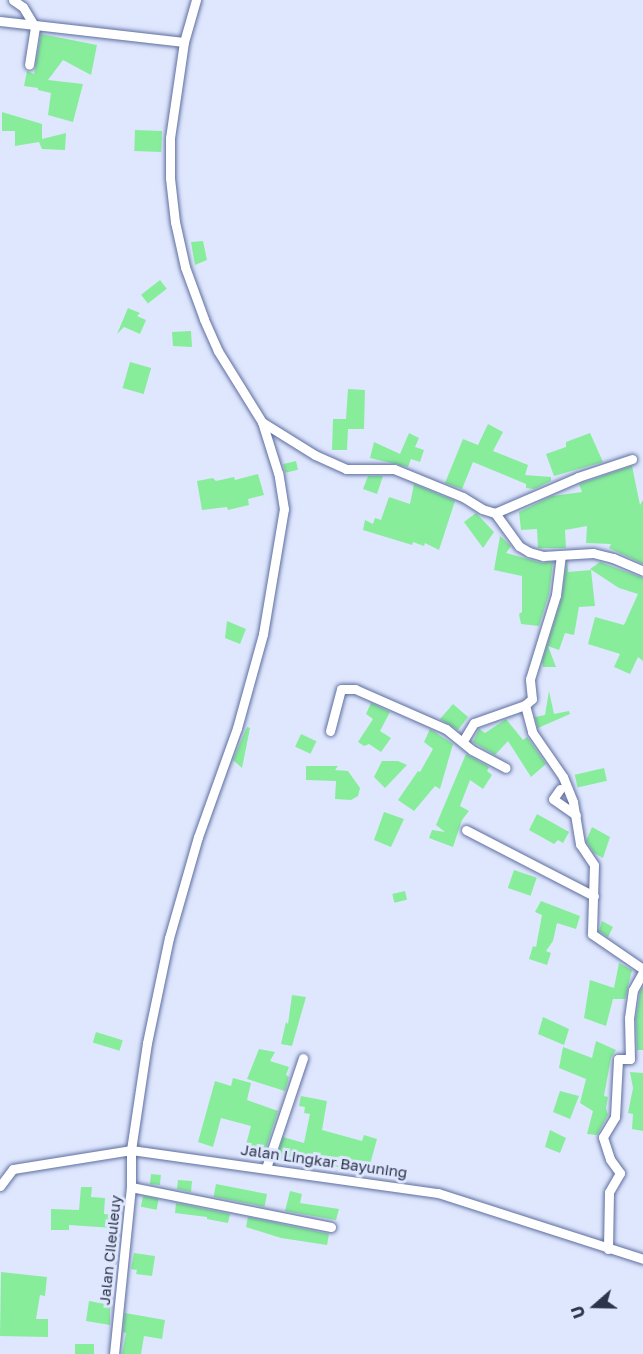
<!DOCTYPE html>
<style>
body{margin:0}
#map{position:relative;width:643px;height:1354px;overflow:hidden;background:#dfe7fe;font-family:"Golos Text",sans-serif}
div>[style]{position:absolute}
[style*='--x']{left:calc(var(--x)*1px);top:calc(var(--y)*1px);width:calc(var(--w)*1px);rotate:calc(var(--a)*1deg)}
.building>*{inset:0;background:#87ed9b;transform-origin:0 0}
.roads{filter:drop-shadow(0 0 2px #5d6e9f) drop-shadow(0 0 2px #5d6e9f)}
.street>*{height:9px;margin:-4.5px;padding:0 4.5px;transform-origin:4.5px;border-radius:4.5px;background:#fff}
span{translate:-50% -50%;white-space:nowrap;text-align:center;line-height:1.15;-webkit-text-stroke:6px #dfe7fe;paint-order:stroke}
.street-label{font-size:15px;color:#2c3449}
.north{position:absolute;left:565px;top:1276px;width:60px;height:60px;-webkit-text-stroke:4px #dfe7fe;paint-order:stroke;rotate:250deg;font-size:16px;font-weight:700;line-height:24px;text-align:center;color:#2c3449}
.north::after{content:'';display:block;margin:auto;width:21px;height:27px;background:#2c3449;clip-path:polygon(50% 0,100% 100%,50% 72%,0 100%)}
</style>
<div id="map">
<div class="building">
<div style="clip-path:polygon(41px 34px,97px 45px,91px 75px,63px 60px,48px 80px,83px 84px,73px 122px,48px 115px,51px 93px,38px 90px,38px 88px,24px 86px,27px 71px,34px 74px)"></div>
<div style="clip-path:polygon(2px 112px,42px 124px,42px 139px,66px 133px,65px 150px,42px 149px,39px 142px,15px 146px,15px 131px,2px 131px)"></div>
<div style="left:135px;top:130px;width:27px;height:21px;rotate:2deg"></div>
<div style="clip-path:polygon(203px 241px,207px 260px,195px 265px,191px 242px)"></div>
<div style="left:160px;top:280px;width:11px;height:24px;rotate:52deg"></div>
<div style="clip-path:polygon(128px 308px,140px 313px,137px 316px,146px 320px,140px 334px,124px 327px,117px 334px)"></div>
<div style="clip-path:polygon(191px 331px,192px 347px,173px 346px,172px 332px)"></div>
<div style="left:130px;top:362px;width:22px;height:27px;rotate:16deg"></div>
<div style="clip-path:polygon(348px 389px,365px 390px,364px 429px,348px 429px,347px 450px,332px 450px,333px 419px,346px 419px)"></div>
<div style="clip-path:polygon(488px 424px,503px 432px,493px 451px,528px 465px,525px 475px,551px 477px,551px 481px,534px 489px,526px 488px,526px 484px,473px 462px,462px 489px,445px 483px,463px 439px,478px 445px)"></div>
<div style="clip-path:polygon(409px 433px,419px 438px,415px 447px,424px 450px,420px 462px,411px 459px,408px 467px,370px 458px,374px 442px,400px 454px)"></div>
<div style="clip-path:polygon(590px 433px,603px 462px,554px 476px,546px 454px,566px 447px,566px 442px)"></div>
<div style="left:296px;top:461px;width:9px;height:13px;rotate:77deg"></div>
<div style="clip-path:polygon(632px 466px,640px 505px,643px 500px,643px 564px,609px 548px,611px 544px,586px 543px,587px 526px,565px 530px,566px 548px,538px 548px,537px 529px,521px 530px,519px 512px,552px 496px,582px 492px,579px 484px)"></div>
<div style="clip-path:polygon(258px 474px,264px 495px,248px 499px,249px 505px,228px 510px,227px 507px,202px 510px,197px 481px,213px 478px,216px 481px,234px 477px,235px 480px)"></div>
<div style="clip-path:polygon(368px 476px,383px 476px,377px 494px,363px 489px)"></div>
<div style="clip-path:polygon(414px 484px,455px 501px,439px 550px,425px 543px,424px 546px,413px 542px,412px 545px,363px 530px,365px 520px,373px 524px,375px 518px,381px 520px,389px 497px,410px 504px)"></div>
<div style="clip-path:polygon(476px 513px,494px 532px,483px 548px,464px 522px)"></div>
<div style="clip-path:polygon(500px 536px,511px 546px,506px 553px,542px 563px,553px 562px,549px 594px,539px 626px,521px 624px,519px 614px,522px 612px,522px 576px,494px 570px)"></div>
<div style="clip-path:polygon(567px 561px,568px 572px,591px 570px,595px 606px,579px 607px,574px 635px,565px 633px,559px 650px,548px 646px,556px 667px,543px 667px,542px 662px,562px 597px)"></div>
<div style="clip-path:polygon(600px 562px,643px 578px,643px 661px,638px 657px,630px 674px,614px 667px,620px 654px,588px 644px,595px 617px,624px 625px,638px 594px,619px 588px,590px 569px)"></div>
<div style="clip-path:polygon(227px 621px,246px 629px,240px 644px,225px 638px)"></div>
<div style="clip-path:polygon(549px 691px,554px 714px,569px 711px,570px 714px,538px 728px,535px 717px,545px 715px)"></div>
<div style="clip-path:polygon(371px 703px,390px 712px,380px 731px,391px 738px,381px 752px,369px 744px,364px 746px,358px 742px,373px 719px,366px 714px)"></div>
<div style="clip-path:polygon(453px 704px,468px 717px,458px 730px,440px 719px)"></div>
<div style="clip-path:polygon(506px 719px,523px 740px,527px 737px,546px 764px,531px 777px,508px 741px,495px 755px,473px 742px,479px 729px,485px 733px)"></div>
<div style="clip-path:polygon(247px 727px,250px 728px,242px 768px,233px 760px)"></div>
<div style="clip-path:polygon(430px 729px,453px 744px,440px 789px,435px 786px,414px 811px,398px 800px,418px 771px,420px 772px,433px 749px,424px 742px)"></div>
<div style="left:301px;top:734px;width:17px;height:14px;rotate:25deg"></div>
<div style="clip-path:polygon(466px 754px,489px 767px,487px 771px,492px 775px,483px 789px,470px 780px,460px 806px,469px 811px,462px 820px,453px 847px,429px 838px,432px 830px,445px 832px,436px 825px)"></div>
<div style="clip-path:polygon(382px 761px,398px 761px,407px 765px,385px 788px,374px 777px)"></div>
<div style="clip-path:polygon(306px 766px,338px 766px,335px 770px,348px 771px,360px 788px,358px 796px,351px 800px,335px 799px,336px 781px,306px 780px)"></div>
<div style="left:604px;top:768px;width:13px;height:30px;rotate:77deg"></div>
<div style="clip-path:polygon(384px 812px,404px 819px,391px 847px,374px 840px)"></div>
<div style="clip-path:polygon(537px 814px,569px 832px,563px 843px,558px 840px,554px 844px,529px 830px)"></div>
<div style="clip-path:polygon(592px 827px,610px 837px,603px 858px,594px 853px,586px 841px)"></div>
<div style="left:514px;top:870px;width:24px;height:19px;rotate:19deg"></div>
<div style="left:405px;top:891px;width:9px;height:13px;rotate:77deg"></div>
<div style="clip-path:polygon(541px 901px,580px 916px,576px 929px,557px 923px,553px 941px,546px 951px,551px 953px,547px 965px,529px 959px,533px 946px,536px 947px,542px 915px,535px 912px)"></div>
<div style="clip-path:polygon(602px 921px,613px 927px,608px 937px,599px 931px)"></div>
<div style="clip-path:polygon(619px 963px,632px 970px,625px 999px,613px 999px,606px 1026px,584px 1018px,590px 980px,614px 988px)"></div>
<div style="clip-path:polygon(643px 986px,643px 1050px,637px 1050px,636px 1018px,640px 992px)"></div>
<div style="clip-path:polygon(292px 995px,306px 997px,292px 1046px,281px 1044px,286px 1022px,288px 1024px)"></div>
<div style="clip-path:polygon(543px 1017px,569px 1029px,564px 1045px,538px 1034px)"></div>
<div style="left:96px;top:1032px;width:28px;height:11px;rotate:17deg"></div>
<div style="clip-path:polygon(596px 1041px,616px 1050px,611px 1058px,604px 1096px,608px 1097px,606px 1108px,608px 1115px,597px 1135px,587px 1134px,593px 1111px,580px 1103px,586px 1079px,559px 1068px,563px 1047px,592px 1058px)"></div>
<div style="clip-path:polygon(259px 1049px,275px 1052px,270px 1061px,289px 1067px,286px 1075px,289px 1077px,285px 1091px,247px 1079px)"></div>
<div style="clip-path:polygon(630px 1072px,643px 1073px,643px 1131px,632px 1129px,633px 1114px,628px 1113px,633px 1088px)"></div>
<div style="clip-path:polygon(233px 1078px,251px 1083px,247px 1100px,278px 1111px,263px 1157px,244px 1152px,251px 1126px,221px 1118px,213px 1147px,198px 1142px,215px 1081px,231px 1086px)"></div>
<div style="clip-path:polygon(560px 1091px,579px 1096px,570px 1119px,553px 1112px)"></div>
<div style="clip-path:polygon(301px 1096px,327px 1101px,322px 1130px,362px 1141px,364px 1135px,377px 1139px,369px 1168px,345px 1162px,343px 1168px,290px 1157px,288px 1161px,276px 1158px,283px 1137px,304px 1143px,310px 1114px,304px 1113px,305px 1107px,299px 1106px)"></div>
<div style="clip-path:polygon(550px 1130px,566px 1138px,560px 1153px,545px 1147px)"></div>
<div style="left:151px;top:1174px;width:10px;height:10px;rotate:6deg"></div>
<div style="clip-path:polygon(178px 1180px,192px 1181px,191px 1192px,177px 1189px)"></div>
<div style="left:216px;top:1184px;width:52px;height:13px;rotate:11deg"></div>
<div style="clip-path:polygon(81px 1187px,92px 1187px,91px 1197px,105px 1198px,104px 1214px,114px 1215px,113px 1228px,69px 1225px,69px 1230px,51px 1230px,51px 1209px,79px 1210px)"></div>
<div style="clip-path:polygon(290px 1191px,302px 1194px,300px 1203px,339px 1209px,336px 1220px,285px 1211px)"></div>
<div style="left:143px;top:1196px;width:16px;height:11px;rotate:11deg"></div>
<div style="clip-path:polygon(176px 1203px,230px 1214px,228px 1223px,207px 1219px,207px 1217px,175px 1213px)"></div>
<div style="clip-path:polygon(248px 1217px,329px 1234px,327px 1245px,281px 1238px,246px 1227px)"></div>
<div style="clip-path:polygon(134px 1253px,155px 1256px,152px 1276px,136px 1274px,137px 1270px,131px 1269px)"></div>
<div style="clip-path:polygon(1px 1272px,47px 1277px,45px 1296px,40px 1295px,36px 1319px,48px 1319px,48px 1337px,0 1336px)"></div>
<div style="clip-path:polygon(89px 1301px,110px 1305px,110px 1325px,86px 1321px)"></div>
<div style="clip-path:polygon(125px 1313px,165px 1320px,162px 1339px,144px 1336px,141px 1354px,122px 1354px,126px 1333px,123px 1332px)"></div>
<div style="left:75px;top:1344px;width:19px;height:10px"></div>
</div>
<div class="roads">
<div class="street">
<div style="--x:13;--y:0;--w:12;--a:35"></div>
<div style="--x:23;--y:7;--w:23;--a:59"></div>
<div style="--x:35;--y:27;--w:38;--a:99"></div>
<div style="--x:0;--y:21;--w:185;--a:6.5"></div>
<div style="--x:262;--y:422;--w:62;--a:31.9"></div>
<div style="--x:315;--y:455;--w:34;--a:24"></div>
<div style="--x:346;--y:469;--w:48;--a:0"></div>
<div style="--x:394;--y:469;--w:74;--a:22.1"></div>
<div style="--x:463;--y:497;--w:22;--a:32"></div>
<div style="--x:482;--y:509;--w:14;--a:17"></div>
<div style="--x:495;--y:513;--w:41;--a:54"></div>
<div style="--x:519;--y:546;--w:12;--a:31"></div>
<div style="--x:529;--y:552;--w:15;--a:16"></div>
<div style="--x:543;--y:556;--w:50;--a:-3.4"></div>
<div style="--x:593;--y:553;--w:21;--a:14"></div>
<div style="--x:613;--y:558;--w:33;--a:23"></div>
<div style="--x:495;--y:513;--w:90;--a:-23.4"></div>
<div style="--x:578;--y:477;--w:57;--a:-18.4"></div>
<div style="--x:525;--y:705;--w:28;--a:75"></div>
<div style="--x:532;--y:732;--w:55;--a:55.4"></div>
<div style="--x:563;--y:777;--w:27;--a:68"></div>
<div style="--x:573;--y:802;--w:43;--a:80.5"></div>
<div style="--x:580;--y:844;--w:25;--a:56"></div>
<div style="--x:594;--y:865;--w:69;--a:91.7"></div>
<div style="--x:592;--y:934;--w:62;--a:34.5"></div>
<div style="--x:330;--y:731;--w:43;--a:-75.3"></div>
<div style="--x:341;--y:689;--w:14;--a:0"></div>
<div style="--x:355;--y:689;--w:99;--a:23.7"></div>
<div style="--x:446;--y:729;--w:33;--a:39"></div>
<div style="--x:472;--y:750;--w:38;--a:28"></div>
<div style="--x:463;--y:741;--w:21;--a:-59"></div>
<div style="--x:474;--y:723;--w:54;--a:-19.4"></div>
<div style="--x:525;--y:705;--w:9;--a:-41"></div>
<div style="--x:532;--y:699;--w:20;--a:-96"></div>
<div style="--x:530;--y:679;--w:88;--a:-72.8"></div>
<div style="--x:556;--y:595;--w:40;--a:-82.9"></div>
<div style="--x:560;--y:789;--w:12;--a:125"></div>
<div style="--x:553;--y:799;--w:28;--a:35"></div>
<div style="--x:466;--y:830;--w:144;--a:27.3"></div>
<div style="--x:266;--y:1168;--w:116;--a:-71.4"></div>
<div style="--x:0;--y:1186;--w:21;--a:-53"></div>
<div style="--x:13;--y:1169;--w:120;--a:-9.1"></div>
<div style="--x:131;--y:1150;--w:310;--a:8"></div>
<div style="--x:438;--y:1193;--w:215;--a:17.8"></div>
<div style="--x:131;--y:1187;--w:204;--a:11.3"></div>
<div style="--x:608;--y:1249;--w:57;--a:-89"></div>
<div style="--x:609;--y:1192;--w:22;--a:-60"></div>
<div style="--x:620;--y:1173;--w:17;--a:-126"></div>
<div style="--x:610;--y:1159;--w:23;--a:-108"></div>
<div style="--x:603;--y:1137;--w:23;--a:-59"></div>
<div style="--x:615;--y:1117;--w:58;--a:-87"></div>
<div style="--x:618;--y:1059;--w:12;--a:0"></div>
<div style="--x:630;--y:1059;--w:41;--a:-91.4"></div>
<div style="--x:629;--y:1018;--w:28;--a:-82"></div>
<div style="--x:633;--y:990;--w:21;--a:-61"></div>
<div style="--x:114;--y:1354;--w:168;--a:-84.2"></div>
<div style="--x:131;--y:1187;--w:37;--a:-90"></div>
<div style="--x:131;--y:1150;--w:108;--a:-81.5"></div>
<div style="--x:147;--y:1043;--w:107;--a:-78.2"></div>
<div style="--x:169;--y:938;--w:105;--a:-74"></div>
<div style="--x:198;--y:837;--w:116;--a:-70.3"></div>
<div style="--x:237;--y:728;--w:98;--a:-74.5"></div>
<div style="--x:263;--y:634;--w:127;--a:-80.5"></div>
<div style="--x:284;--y:509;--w:36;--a:-99"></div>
<div style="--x:278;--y:473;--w:53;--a:-107.4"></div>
<div style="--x:262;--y:422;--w:84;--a:-121.8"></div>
<div style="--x:218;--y:351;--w:35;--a:-114"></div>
<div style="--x:204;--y:319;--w:55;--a:-110.1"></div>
<div style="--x:185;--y:267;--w:46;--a:-102.5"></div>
<div style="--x:175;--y:222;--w:44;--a:-96.5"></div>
<div style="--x:170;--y:178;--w:40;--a:-90"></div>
<div style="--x:170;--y:138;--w:97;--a:-81.7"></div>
<div style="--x:184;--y:42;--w:44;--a:-74.1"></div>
</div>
</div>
<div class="street-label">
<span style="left:324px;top:1161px;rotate:8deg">Jalan Lingkar Bayuning</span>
<span style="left:110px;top:1250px;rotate:-84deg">Jalan Cileuleuy</span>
</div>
<div class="north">U</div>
</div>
